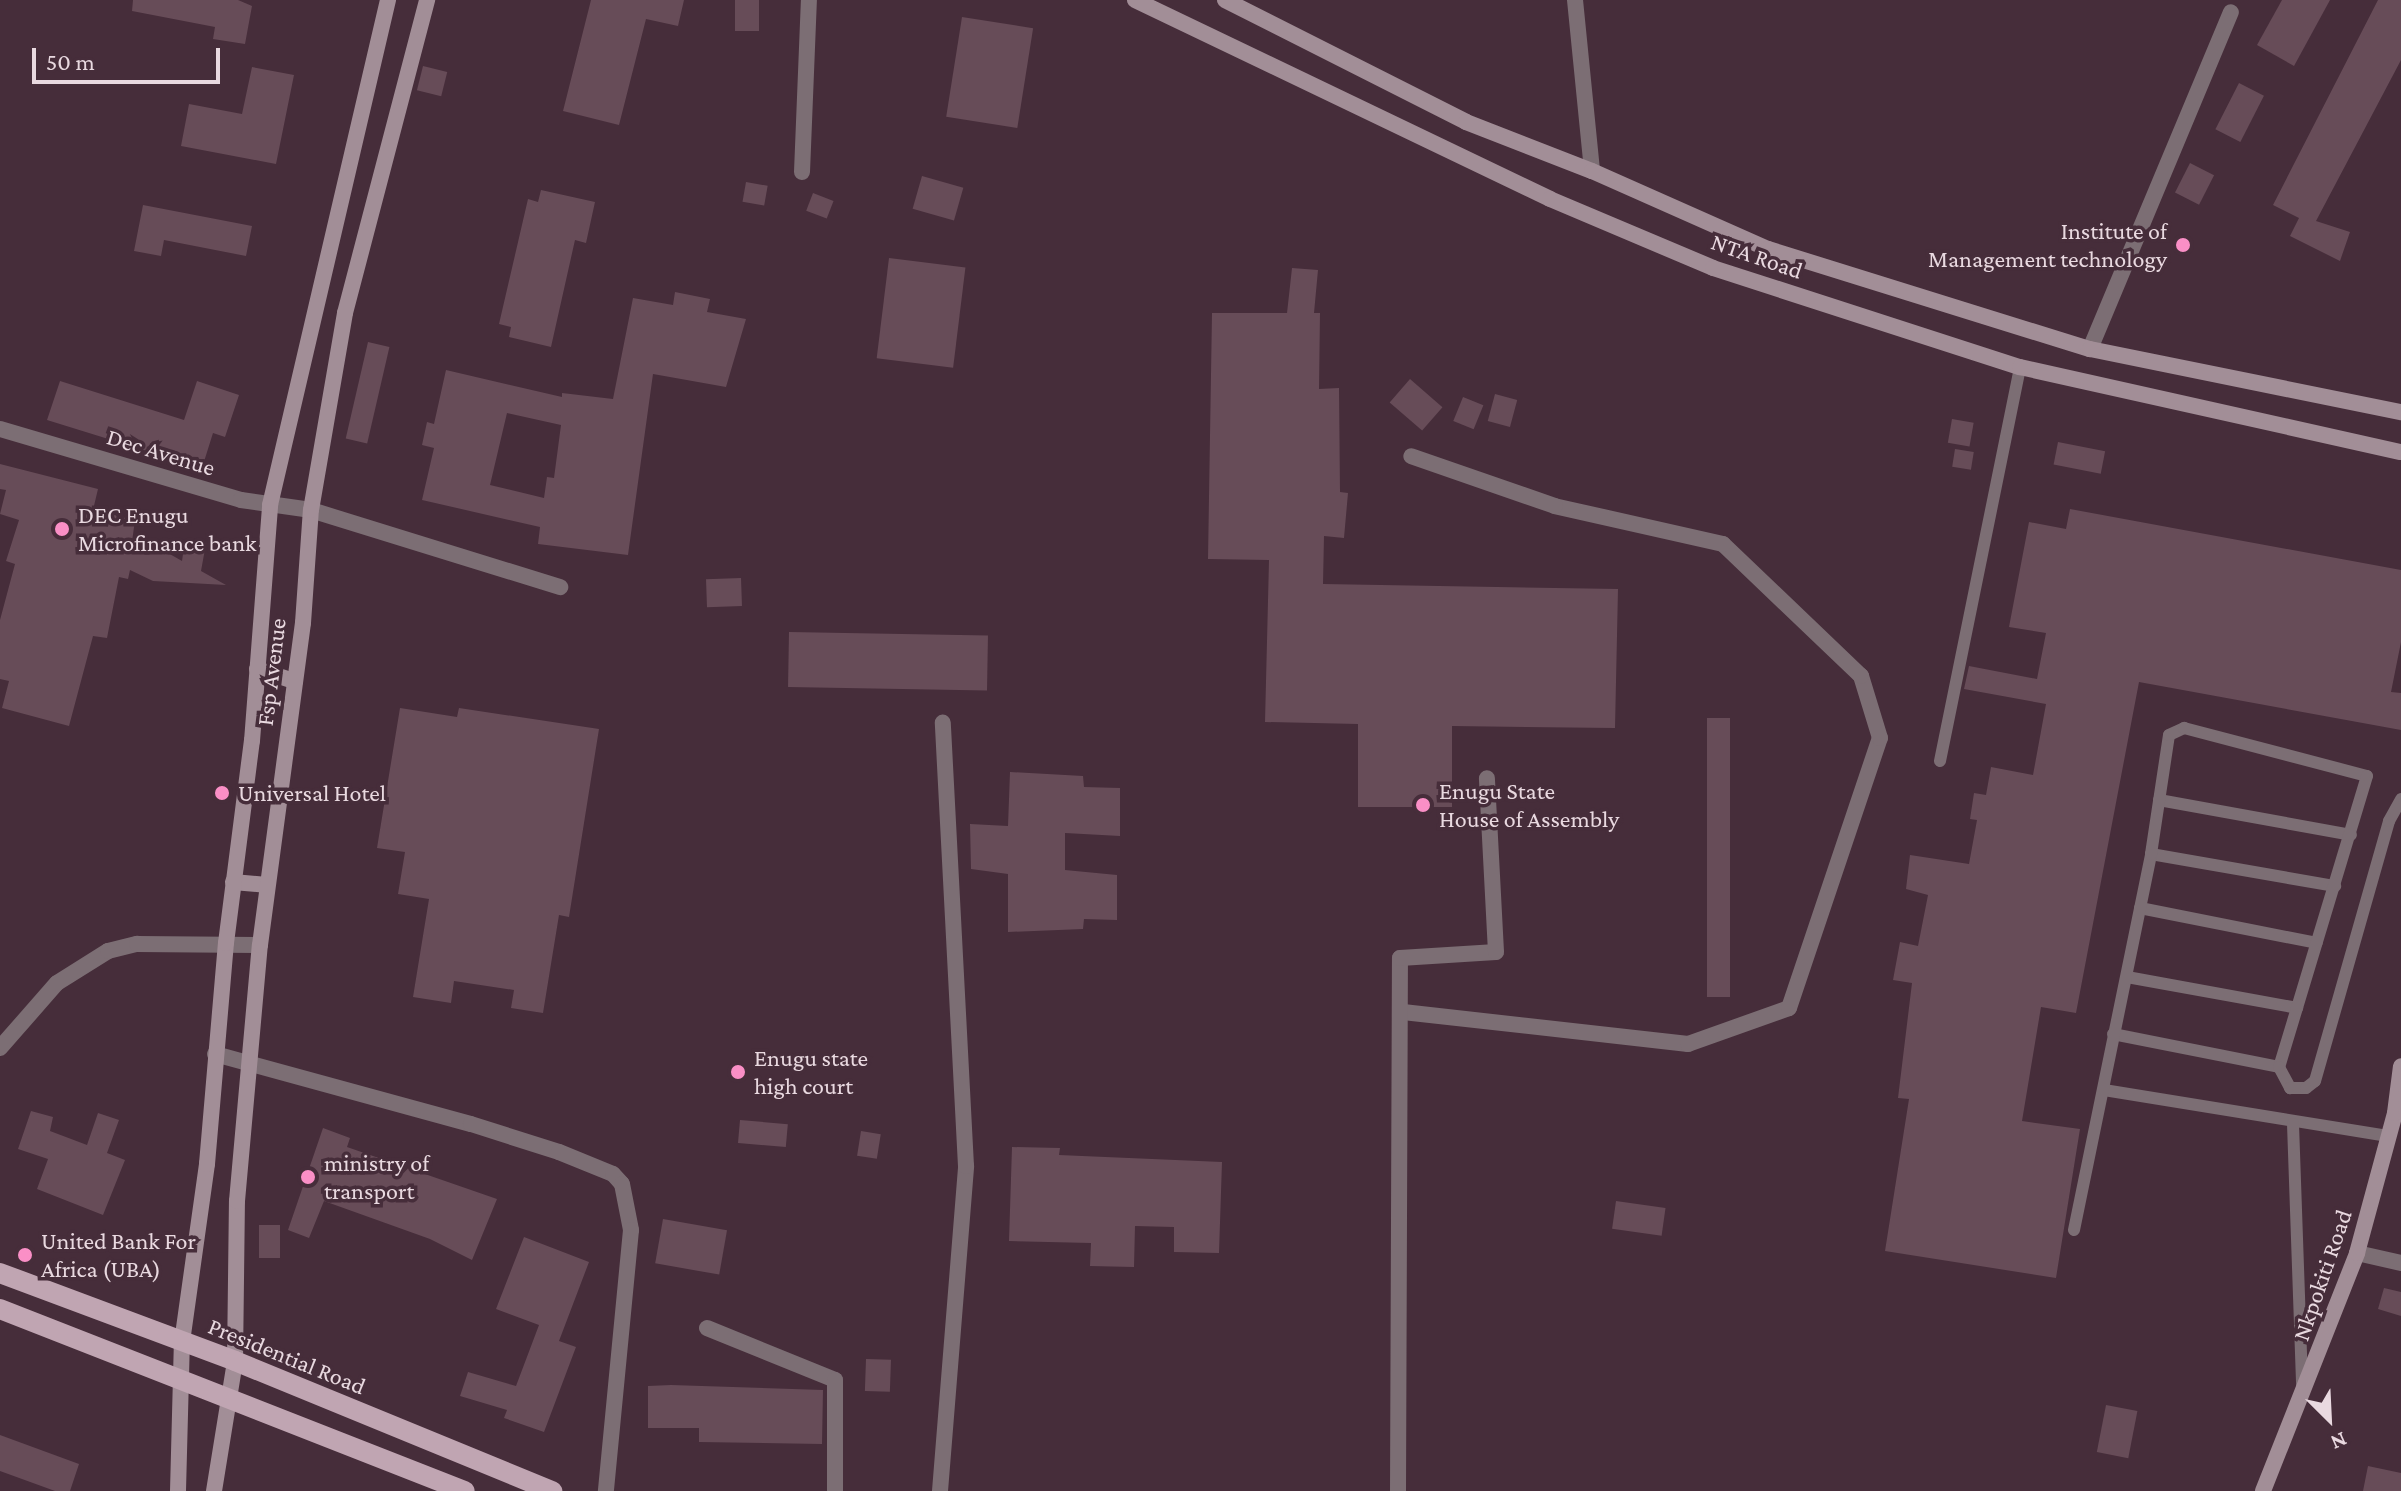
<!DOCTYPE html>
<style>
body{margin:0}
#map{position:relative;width:2401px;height:1491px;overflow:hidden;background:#462d3a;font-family:"Crimson Pro",serif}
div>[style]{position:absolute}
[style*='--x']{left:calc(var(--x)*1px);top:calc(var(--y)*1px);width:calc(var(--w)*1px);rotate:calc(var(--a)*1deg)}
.building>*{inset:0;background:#674c58;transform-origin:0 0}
.lane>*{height:12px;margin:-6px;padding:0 6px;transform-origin:6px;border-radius:6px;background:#7c6e74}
.street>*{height:16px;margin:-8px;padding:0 8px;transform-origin:8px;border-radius:8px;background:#7c6e74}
.secondary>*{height:16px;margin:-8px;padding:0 8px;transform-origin:8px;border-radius:8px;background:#a28e97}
.primary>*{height:20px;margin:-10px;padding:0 10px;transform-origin:10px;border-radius:10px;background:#c0a5b2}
.dots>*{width:22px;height:22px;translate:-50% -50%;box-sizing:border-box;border:4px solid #462d3a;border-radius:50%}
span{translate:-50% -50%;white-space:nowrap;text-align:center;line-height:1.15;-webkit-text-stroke:7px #462d3a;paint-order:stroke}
.poi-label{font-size:24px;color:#e9d9e0}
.right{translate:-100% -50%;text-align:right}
.left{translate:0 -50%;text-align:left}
.street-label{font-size:24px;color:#e9d9e0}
.north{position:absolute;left:2289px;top:1379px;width:80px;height:80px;-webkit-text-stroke:6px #462d3a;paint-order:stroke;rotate:156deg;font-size:22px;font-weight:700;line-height:32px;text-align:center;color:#e9d9e0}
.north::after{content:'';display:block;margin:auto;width:28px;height:36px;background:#e9d9e0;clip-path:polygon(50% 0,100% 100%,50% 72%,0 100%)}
.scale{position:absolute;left:32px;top:48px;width:188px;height:36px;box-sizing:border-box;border:4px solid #e9d9e0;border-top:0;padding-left:10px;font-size:24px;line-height:28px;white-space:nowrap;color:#e9d9e0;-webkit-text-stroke:6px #462d3a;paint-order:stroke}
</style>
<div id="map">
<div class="building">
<div style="clip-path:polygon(133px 0,238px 0,252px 6px,245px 44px,213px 39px,215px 27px,132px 11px)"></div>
<div style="clip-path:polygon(591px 0,684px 0,678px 26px,646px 19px,619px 125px,563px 111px)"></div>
<div style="left:735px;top:0;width:24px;height:31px"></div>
<div style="clip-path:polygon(2282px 0,2330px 0,2294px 66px,2257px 45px)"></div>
<div style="clip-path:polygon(2378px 0,2401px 0,2401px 60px,2316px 221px,2350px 232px,2340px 261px,2290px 236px,2299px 218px,2273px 205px)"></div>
<div style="left:962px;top:17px;width:72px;height:101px;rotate:9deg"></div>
<div style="left:423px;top:66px;width:25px;height:25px;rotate:14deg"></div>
<div style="clip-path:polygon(252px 67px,294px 75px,276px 164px,181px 146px,189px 104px,242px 114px)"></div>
<div style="left:2239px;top:83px;width:28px;height:52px;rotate:27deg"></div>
<div style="left:2190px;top:163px;width:27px;height:33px;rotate:27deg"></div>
<div style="left:922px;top:176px;width:43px;height:34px;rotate:16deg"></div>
<div style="left:746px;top:182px;width:22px;height:20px;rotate:10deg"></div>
<div style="clip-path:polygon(541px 190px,595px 202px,586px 243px,575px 240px,551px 347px,509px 337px,511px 327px,499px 324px,528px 199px,538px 202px)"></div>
<div style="left:813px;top:193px;width:22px;height:19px;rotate:21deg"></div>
<div style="clip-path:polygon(143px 205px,252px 226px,246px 256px,164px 240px,161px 256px,134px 251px)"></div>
<div style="left:889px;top:258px;width:77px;height:101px;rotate:7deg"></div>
<div style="clip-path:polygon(1292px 268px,1318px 270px,1314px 313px,1320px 313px,1319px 389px,1339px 388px,1340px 492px,1348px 493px,1344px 538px,1324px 536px,1323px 584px,1618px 589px,1615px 728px,1452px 726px,1452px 807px,1358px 807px,1358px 724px,1265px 722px,1269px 560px,1208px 559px,1212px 313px,1287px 313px)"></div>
<div style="clip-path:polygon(evenodd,675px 292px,710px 299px,707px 312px,746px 319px,726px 387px,653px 374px,628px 555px,538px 544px,540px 527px,422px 500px,434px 448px,422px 445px,427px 422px,434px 424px,446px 370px,562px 397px,562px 393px,613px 399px,633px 298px,673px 305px,675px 292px,507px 413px,561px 425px,554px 478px,547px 477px,544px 498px,490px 485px,507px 413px)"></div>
<div style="left:368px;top:342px;width:22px;height:99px;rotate:13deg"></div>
<div style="left:1410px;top:379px;width:43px;height:31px;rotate:41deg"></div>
<div style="clip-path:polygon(60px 381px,184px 420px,197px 381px,239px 395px,225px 437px,213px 433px,202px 468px,47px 420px)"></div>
<div style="left:1495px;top:394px;width:23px;height:28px;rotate:15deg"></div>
<div style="left:1463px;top:397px;width:22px;height:26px;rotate:22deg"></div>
<div style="left:1952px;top:419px;width:22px;height:24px;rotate:10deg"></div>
<div style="left:2058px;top:442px;width:48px;height:23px;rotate:11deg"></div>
<div style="left:1955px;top:449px;width:19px;height:18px;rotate:9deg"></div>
<div style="clip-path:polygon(0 464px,98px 489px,93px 510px,135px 520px,131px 549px,161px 549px,182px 561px,184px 547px,205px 549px,201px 571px,226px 585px,153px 581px,130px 570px,128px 579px,119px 577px,107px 638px,93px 636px,69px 726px,2px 708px,9px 681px,0 679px,0 620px,15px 564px,6px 561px,19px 520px,0 514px,6px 490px,0 489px)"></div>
<div style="clip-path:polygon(2070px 509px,2401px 570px,2401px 642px,2391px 692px,2401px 693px,2401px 730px,2139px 682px,2076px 1013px,2041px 1007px,2022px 1121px,2080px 1129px,2056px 1278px,1885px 1251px,1909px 1099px,1898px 1098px,1912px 983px,1893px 980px,1900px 942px,1918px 946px,1928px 895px,1906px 889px,1910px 855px,1969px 864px,1977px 820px,1970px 819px,1974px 793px,1986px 795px,1991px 767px,2033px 775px,2046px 704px,1964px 689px,1969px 666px,2037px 679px,2046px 633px,2009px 627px,2029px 522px,2066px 529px)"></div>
<div style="left:741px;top:578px;width:28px;height:35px;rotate:88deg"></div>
<div style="left:789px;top:632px;width:199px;height:55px;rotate:1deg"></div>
<div style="clip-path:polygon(400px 708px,457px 717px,459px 708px,599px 729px,569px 917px,559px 915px,543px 1013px,511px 1008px,514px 990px,454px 981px,451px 1003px,413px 997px,429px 899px,398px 894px,405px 852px,377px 848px)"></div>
<div style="left:1707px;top:718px;width:23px;height:279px"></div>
<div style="clip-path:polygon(1010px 772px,1083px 776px,1084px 787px,1120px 788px,1120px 836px,1065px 833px,1065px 870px,1117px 875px,1117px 920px,1084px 919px,1083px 929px,1008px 932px,1008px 874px,971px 869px,970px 824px,1008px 826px)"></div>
<div style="clip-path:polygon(31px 1111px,53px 1117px,50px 1131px,87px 1145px,98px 1113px,119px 1120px,107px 1153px,125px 1160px,103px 1215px,37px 1189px,48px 1159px,18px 1149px)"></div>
<div style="left:740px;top:1120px;width:48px;height:23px;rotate:5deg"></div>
<div style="clip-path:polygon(323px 1128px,350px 1138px,347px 1147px,497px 1199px,472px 1260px,430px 1239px,324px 1201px,309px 1238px,288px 1230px)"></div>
<div style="left:861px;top:1131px;width:20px;height:25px;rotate:9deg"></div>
<div style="clip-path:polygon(1012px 1147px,1060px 1148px,1059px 1155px,1222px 1162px,1219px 1253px,1174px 1252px,1174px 1227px,1135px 1226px,1134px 1267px,1090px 1266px,1091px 1243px,1009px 1241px)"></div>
<div style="left:1616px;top:1201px;width:50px;height:28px;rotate:8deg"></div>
<div style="left:663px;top:1219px;width:65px;height:45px;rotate:10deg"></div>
<div style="left:259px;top:1225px;width:21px;height:33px"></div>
<div style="clip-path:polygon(524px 1237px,589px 1262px,559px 1341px,576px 1347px,544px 1432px,504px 1418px,507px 1410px,460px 1396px,468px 1372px,516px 1386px,539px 1325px,496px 1309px)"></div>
<div style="clip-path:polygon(2384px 1288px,2401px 1292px,2401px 1316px,2378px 1309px)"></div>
<div style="left:866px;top:1359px;width:25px;height:32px;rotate:2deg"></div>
<div style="clip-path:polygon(671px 1385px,823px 1390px,822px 1444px,699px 1442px,699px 1428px,648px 1428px,648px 1386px)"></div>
<div style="left:2106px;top:1405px;width:32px;height:48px;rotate:11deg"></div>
<div style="clip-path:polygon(0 1435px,79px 1464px,70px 1491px,55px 1491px,0 1471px)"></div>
<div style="clip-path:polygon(2368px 1466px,2401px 1473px,2401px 1491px,2363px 1491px)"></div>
</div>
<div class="lane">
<div style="--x:1940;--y:761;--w:402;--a:-78.5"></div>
<div style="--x:2159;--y:800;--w:195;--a:10.3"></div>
<div style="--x:2151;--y:854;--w:187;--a:9.9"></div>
<div style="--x:2140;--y:908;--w:180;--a:11.2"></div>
<div style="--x:2127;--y:977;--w:173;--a:10.3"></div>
<div style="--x:2113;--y:1034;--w:169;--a:11.2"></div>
<div style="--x:2104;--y:1090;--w:289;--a:9.2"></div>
<div style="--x:2293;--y:1124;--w:263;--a:88"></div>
<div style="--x:2074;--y:1230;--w:384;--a:-78.4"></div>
<div style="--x:2151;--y:854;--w:120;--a:-81.4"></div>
<div style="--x:2169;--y:735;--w:17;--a:-25"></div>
<div style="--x:2184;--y:728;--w:189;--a:14.7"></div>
<div style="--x:2367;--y:776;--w:304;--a:106.8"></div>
<div style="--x:2279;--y:1067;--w:24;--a:62"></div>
<div style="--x:2290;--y:1088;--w:16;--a:0"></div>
<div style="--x:2306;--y:1088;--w:11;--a:-38"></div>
<div style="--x:2315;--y:1081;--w:270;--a:-74.1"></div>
<div style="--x:2389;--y:821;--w:25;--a:-61"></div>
</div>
<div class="street">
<div style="--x:1575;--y:0;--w:172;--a:84.3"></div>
<div style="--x:802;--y:172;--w:172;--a:-87.7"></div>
<div style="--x:2090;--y:349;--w:365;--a:-67.3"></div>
<div style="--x:0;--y:429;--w:251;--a:16.4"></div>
<div style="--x:241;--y:500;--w:71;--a:8.1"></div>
<div style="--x:311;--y:510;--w:261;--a:17.2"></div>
<div style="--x:1403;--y:1012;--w:287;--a:6.4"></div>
<div style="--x:1688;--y:1044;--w:107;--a:-19.6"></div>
<div style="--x:1789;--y:1008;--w:285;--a:-71.4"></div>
<div style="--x:1880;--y:738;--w:65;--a:-107"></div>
<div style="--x:1861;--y:676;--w:191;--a:-136.3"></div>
<div style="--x:1723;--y:544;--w:172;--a:-167.3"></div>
<div style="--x:1555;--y:506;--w:152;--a:-160.9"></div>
<div style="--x:0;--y:1048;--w:86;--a:-48.8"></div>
<div style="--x:57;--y:983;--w:60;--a:-32.1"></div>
<div style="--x:108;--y:951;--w:30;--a:-14"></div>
<div style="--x:137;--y:944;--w:123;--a:0.5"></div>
<div style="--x:215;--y:1054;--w:265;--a:15.3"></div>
<div style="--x:471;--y:1124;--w:92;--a:17.7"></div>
<div style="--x:559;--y:1152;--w:58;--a:22.2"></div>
<div style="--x:613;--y:1174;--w:13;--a:48"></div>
<div style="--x:622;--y:1184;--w:47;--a:78.9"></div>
<div style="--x:631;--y:1230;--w:262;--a:95.5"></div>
<div style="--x:2357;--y:1253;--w:45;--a:12.8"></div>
<div style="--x:707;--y:1328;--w:138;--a:22.1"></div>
<div style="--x:835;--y:1380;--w:111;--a:90"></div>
<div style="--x:940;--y:1491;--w:326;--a:-85.4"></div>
<div style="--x:966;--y:1166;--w:444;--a:-93"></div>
<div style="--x:1398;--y:1491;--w:533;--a:-89.79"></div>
<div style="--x:1400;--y:958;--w:96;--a:-3.6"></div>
<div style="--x:1496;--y:952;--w:174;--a:-93"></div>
</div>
<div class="secondary">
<div style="--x:1135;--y:0;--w:460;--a:25.6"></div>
<div style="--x:1550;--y:199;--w:177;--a:22.9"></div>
<div style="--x:1713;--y:268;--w:323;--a:17.9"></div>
<div style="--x:2020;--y:367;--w:390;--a:12.6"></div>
<div style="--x:1225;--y:0;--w:270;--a:26.8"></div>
<div style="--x:1466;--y:122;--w:135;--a:21.3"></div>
<div style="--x:1592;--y:171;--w:193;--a:23.9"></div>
<div style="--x:1768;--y:249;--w:337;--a:17.3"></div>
<div style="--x:2090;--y:349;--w:317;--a:11.5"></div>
<div style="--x:257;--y:669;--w:40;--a:18"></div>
<div style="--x:233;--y:882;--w:34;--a:5"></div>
<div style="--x:178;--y:1491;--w:149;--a:-88.5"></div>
<div style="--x:182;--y:1342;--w:180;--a:-82"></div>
<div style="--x:207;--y:1164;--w:222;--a:-85.1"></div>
<div style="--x:226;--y:943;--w:204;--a:-82.7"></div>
<div style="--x:252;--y:741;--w:237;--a:-85.6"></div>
<div style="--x:270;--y:505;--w:519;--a:-76.85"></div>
<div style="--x:214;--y:1491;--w:132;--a:-80.8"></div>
<div style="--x:235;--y:1361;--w:160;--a:-89.3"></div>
<div style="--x:237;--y:1201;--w:257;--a:-84.9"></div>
<div style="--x:260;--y:945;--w:325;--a:-82.4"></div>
<div style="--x:303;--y:623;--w:113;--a:-86"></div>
<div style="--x:311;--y:510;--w:200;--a:-80.2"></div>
<div style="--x:345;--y:313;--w:324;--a:-75.3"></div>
<div style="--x:2263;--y:1491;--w:256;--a:-68.4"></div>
<div style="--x:2357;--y:1253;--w:145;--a:-74.8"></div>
<div style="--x:2395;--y:1113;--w:47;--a:-82.7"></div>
</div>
<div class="primary">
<div style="--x:0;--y:1273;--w:251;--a:20.5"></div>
<div style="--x:235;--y:1361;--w:343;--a:22.3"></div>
<div style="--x:0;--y:1309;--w:499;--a:21.4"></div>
</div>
<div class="dots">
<div style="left:2183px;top:245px;background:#fa8fc6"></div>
<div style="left:62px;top:529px;background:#fa8fc6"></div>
<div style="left:222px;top:793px;background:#fa8fc6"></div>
<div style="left:1423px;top:805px;background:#fa8fc6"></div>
<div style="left:738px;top:1072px;background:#fa8fc6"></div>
<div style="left:308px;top:1177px;background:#fa8fc6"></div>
<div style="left:25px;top:1255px;background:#fa8fc6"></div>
</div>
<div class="poi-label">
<span class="right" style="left:2167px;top:245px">Institute of<br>Management technology</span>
<span class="left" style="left:78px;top:529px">DEC Enugu<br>Microfinance bank</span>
<span class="left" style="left:1439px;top:805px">Enugu State<br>House of Assembly</span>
<span class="left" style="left:238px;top:793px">Universal Hotel</span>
<span class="left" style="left:754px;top:1072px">Enugu state<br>high court</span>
<span class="left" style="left:324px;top:1177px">ministry of<br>transport</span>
<span class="left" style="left:41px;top:1255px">United Bank For<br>Africa (UBA)</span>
</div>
<div class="street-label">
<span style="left:1757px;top:256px;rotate:19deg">NTA Road</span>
<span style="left:161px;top:452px;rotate:17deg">Dec Avenue</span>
<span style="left:271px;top:672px;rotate:-83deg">Fsp Avenue</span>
<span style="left:2322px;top:1275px;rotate:-71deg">Nkpokiti Road</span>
<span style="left:287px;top:1356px;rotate:22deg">Presidential Road</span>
</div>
<div class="north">N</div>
<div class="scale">50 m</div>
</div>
